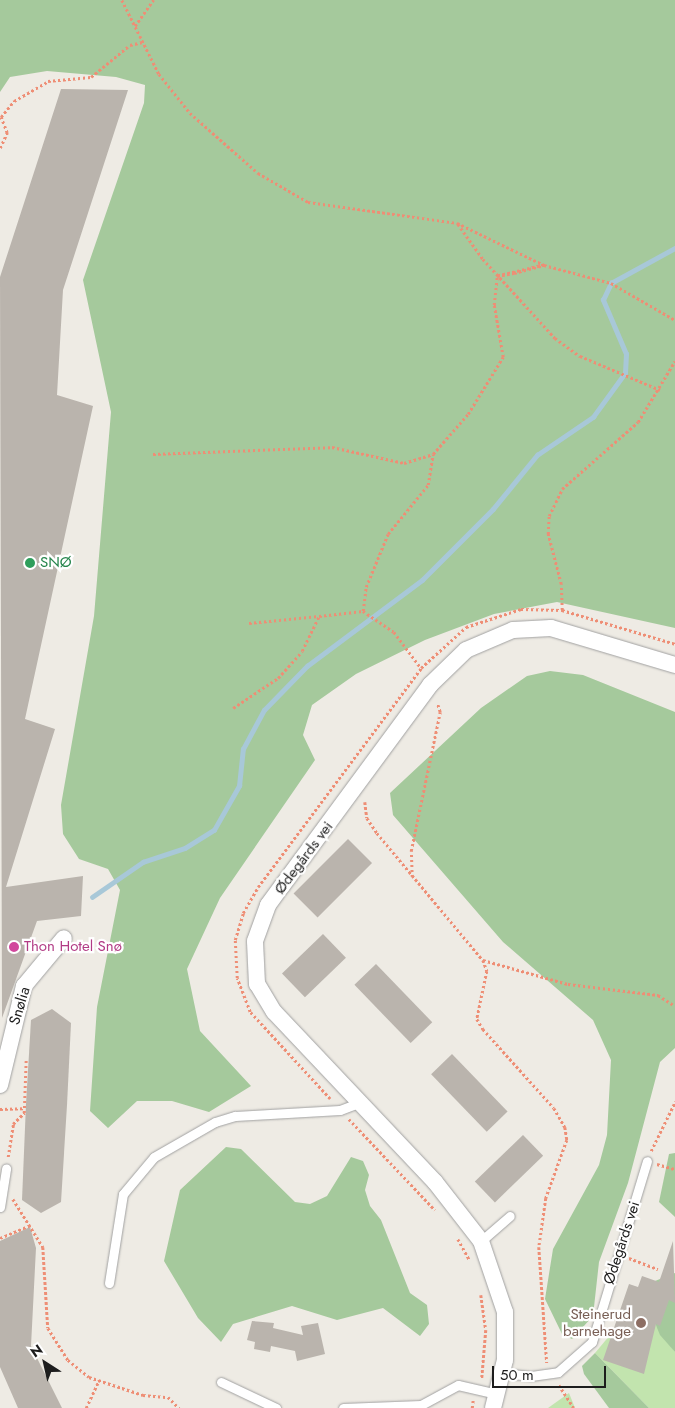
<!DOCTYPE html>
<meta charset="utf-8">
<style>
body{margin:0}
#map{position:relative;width:675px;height:1408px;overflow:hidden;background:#eeebe4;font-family:Jost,sans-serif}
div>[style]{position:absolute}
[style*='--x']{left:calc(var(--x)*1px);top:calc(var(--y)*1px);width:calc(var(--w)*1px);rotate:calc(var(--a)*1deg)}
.grass>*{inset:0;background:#c2e4ae}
.forest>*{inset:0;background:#a5c99c}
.stream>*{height:4.5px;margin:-2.25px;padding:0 2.25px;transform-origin:2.25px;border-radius:2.25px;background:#a8c8d8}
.building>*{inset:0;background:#bab4ad;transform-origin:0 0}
.path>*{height:2.5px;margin-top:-1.25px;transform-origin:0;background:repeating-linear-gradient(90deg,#ee8e75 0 2.5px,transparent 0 5px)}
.roads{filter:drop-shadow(0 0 1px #a1a1a1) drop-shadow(0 0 1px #a1a1a1)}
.service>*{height:9px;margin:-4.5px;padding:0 4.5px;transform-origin:4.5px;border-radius:4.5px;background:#fff}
.minor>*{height:16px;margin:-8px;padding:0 8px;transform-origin:8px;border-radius:8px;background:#fff}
.dots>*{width:14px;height:14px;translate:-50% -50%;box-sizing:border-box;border:2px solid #fff;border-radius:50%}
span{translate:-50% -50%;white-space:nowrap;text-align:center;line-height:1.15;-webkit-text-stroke:4.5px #fff;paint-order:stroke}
.leisure-label{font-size:15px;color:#27864d}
.left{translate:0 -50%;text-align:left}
.street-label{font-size:15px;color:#1d1d1d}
.hotel-label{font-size:15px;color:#b23c85}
.education-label{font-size:15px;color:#785e54}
.right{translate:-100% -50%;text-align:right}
.north{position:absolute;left:20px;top:1338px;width:50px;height:50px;-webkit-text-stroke:4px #fff;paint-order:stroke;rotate:325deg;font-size:14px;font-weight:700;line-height:20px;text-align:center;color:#1d1d1d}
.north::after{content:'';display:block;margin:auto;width:18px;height:22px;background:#1d1d1d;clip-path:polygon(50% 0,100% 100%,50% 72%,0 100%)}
.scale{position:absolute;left:492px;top:1366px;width:114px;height:22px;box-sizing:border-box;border:2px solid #1d1d1d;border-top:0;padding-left:6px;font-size:15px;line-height:18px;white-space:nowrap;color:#1d1d1d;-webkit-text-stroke:4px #fff;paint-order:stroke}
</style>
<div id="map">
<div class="grass">
<div style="clip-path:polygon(631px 1310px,650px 1317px,675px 1352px,675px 1408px,649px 1408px,595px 1353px)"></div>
<div style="clip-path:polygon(569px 1393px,575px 1408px,548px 1408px)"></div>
</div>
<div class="forest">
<div style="clip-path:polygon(0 0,675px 0,675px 628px,557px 602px,494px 614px,425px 640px,356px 674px,312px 705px,303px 735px,315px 760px,220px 898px,187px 969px,200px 1031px,251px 1086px,209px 1112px,172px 1101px,137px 1101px,108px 1128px,90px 1111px,97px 1007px,120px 890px,108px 869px,79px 859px,63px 834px,61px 805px,94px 616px,111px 412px,83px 280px,144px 103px,145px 85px,116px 77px,47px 71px,10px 77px,0 92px)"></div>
<div style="clip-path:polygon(550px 671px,583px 675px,675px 712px,675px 1048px,660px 1062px,628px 1183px,599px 1262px,593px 1316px,572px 1339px,562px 1334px,545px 1299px,553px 1249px,599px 1165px,607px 1135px,611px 1060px,593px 1020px,503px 942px,393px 815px,390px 793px,481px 708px,527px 676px)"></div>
<div style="clip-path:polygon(226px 1147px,241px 1149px,295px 1202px,310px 1204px,327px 1196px,351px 1157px,363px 1161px,369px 1175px,365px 1190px,370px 1206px,381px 1220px,410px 1293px,427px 1305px,429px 1324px,420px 1336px,383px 1308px,337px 1320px,292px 1306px,233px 1324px,221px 1342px,198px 1318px,164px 1261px,180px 1190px)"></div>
<div style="clip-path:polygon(675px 1153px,675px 1217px,659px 1202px,669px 1154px)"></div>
<div style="clip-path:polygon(675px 1273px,675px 1352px,660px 1335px,640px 1287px)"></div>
<div style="clip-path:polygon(595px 1353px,649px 1408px,609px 1408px,584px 1374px,582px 1366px)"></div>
</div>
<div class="stream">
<div style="--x:92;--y:897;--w:62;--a:-34.5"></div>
<div style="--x:143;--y:862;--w:44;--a:-18.4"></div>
<div style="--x:185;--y:848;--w:34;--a:-32"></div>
<div style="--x:214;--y:830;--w:51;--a:-60.4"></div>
<div style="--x:239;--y:786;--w:37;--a:-84"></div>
<div style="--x:243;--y:749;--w:44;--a:-61.7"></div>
<div style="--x:264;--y:710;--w:62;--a:-45.7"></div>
<div style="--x:307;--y:666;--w:144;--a:-36.8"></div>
<div style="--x:422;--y:580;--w:100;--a:-45"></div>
<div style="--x:493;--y:509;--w:70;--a:-50.8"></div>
<div style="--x:537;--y:455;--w:68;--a:-34.2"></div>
<div style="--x:593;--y:417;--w:54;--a:-54"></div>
<div style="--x:625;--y:373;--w:19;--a:-87"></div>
<div style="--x:626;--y:354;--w:59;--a:-113.1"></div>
<div style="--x:603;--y:300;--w:19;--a:-65"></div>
<div style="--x:611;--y:283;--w:73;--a:-28.7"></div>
</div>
<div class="building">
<div style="clip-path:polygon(61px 89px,128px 90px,63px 290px,57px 395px,93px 406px,25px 719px,55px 729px,6px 887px,83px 876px,81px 916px,37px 921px,2px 1018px,0 277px)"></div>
<div style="left:348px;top:839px;width:34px;height:77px;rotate:45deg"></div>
<div style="left:323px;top:934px;width:33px;height:57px;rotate:46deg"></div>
<div style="left:376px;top:964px;width:81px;height:30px;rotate:46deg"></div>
<div style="clip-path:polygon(52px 1009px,71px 1023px,67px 1105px,61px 1202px,41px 1213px,22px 1200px,26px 1104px,31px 1020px)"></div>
<div style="left:452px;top:1054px;width:80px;height:29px;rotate:46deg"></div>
<div style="left:523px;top:1135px;width:29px;height:67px;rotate:46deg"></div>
<div style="clip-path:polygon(30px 1227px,36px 1248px,31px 1346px,62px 1408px,18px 1408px,0 1367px,0 1241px)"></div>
<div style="clip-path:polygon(673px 1241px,675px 1303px,669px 1300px,660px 1326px,656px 1324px,644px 1374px,603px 1360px,629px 1284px,638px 1287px,642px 1276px,659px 1282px)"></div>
<div style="clip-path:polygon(252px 1321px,274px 1323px,273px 1328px,303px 1335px,301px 1326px,318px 1323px,325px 1354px,297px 1361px,295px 1351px,271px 1346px,270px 1352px,254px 1349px,255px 1342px,247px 1340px)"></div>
</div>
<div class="path">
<div style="--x:122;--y:0;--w:83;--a:63.4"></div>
<div style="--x:159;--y:74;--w:50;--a:51.5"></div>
<div style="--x:190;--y:113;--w:91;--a:41.4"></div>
<div style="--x:258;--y:173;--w:58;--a:30.1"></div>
<div style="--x:308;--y:202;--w:150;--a:8"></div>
<div style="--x:457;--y:223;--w:97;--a:25.8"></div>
<div style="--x:544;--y:265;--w:69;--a:15"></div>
<div style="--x:611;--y:283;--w:74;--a:30"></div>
<div style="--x:135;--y:26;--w:32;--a:-55"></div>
<div style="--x:0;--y:148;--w:17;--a:-65"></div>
<div style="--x:7;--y:133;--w:17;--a:-111"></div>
<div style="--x:1;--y:117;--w:21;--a:-51"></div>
<div style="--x:14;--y:101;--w:39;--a:-30"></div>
<div style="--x:48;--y:81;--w:43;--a:-5.3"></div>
<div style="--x:91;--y:77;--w:50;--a:-39.4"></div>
<div style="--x:130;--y:45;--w:13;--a:-13"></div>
<div style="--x:458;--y:224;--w:43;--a:54.5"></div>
<div style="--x:483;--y:259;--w:107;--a:47.7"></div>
<div style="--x:555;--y:338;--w:31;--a:36"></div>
<div style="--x:580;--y:356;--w:87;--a:23"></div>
<div style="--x:153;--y:454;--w:179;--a:-2.2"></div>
<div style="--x:332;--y:447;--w:74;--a:12.5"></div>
<div style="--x:404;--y:463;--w:30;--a:-17"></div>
<div style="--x:433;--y:454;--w:53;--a:-48.8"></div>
<div style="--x:468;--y:414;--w:67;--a:-58.4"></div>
<div style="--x:503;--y:357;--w:53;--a:-99.8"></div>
<div style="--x:494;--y:305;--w:29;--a:-84"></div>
<div style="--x:497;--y:276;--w:17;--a:-10"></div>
<div style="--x:514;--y:273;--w:31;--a:-15"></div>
<div style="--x:544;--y:265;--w:48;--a:166.8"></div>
<div style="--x:562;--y:610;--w:26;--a:-92"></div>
<div style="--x:561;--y:584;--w:52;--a:-104.6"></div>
<div style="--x:548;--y:534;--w:18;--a:-87"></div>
<div style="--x:549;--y:516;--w:30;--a:-64"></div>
<div style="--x:562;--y:489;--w:101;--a:-41.4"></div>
<div style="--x:638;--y:422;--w:71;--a:-58.8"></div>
<div style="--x:363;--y:611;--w:24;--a:-83"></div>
<div style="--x:366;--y:587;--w:57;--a:-67.5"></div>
<div style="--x:388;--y:534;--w:63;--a:-50.8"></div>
<div style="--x:428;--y:485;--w:31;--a:-81"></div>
<div style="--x:249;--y:623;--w:70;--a:-5.7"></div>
<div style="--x:233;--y:708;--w:54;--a:-33.7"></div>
<div style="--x:278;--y:678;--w:36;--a:-48"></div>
<div style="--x:302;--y:651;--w:39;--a:-64"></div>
<div style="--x:319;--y:616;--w:44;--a:-6.5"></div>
<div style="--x:363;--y:611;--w:37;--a:34"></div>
<div style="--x:394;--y:632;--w:45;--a:53.1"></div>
<div style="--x:365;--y:802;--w:16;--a:83"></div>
<div style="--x:367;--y:818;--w:18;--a:56"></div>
<div style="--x:377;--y:833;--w:165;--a:50.2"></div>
<div style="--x:483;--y:960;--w:12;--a:70"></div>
<div style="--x:487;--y:971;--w:49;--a:101.8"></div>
<div style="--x:477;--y:1019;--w:12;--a:59"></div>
<div style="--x:483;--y:1029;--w:106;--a:48.1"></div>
<div style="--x:554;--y:1108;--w:22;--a:60"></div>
<div style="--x:565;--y:1127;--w:13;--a:81"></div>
<div style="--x:567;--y:1140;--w:62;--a:109.9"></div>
<div style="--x:546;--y:1198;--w:49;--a:98.1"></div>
<div style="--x:539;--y:1247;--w:116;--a:86.1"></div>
<div style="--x:412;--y:877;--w:26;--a:-92"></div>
<div style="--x:411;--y:851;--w:142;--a:-78.2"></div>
<div style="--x:440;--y:712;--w:9;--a:-108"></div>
<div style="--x:483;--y:960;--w:88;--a:15.8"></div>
<div style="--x:568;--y:984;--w:91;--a:7"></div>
<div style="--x:658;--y:995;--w:20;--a:33"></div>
<div style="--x:330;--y:1099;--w:118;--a:-132.6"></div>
<div style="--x:250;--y:1012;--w:36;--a:-111"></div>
<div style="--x:237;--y:978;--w:38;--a:-93"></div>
<div style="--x:235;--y:940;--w:28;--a:-73"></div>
<div style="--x:243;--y:913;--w:30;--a:-60"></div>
<div style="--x:258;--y:887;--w:273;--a:-53.3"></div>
<div style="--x:421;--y:668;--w:61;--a:-42.3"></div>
<div style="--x:466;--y:627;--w:58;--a:-18.1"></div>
<div style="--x:521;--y:609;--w:41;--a:1.4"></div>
<div style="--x:562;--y:610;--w:118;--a:16.7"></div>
<div style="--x:0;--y:1109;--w:24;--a:-2"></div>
<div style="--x:349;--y:1119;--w:125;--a:46.6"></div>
<div style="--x:651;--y:1151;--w:55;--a:-63.9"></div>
<div style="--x:8;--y:1157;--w:33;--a:-81"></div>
<div style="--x:13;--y:1124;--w:16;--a:-45"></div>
<div style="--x:24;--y:1113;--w:55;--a:-87.9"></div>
<div style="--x:657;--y:1164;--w:19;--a:16"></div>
<div style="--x:13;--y:1199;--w:57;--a:58"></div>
<div style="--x:43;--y:1247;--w:81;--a:86.5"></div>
<div style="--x:48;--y:1328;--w:38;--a:58"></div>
<div style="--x:68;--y:1360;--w:27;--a:39"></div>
<div style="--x:89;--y:1377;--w:57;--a:18.4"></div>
<div style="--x:143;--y:1395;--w:25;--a:5"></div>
<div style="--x:168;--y:1397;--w:16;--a:45"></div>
<div style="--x:0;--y:1238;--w:33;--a:-23"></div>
<div style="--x:458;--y:1239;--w:23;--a:61"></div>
<div style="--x:629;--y:1258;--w:31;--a:21"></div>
<div style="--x:481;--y:1295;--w:35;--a:82"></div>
<div style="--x:486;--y:1330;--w:48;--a:94.8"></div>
<div style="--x:559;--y:1385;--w:27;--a:57"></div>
<div style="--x:86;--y:1408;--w:31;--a:-65"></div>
<div style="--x:472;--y:1408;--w:8;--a:-83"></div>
</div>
<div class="roads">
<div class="service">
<div style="--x:0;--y:1207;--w:39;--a:-81"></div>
<div style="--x:481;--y:1241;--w:38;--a:-41"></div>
<div style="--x:109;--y:1283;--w:90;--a:-81.1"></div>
<div style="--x:123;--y:1194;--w:48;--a:-50"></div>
<div style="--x:154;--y:1157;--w:70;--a:-29.8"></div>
<div style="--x:215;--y:1122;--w:21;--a:-17"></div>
<div style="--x:235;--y:1116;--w:105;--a:-3.3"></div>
<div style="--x:340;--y:1110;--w:19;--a:-21"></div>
<div style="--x:502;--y:1373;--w:29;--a:6"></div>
<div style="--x:531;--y:1376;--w:27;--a:-8"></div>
<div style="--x:558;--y:1372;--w:45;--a:-41.4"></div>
<div style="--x:592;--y:1342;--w:189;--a:-73.1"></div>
<div style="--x:221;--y:1382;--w:61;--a:25.3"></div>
<div style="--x:343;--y:1408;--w:78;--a:-2.2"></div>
<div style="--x:421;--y:1405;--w:42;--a:-28.4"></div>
<div style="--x:458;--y:1385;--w:40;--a:13"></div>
</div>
<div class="minor">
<div style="--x:0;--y:1085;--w:102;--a:-76.4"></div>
<div style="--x:24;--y:986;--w:62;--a:-50.2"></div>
<div style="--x:493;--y:1408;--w:49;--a:-76"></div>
<div style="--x:505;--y:1360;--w:48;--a:-90"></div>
<div style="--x:505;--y:1312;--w:75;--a:-108.7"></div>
<div style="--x:481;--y:1241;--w:75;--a:-127.9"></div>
<div style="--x:435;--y:1182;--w:234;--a:-133.4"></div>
<div style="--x:274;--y:1012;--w:33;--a:-121"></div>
<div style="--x:257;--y:984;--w:43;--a:-92.7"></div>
<div style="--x:255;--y:941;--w:38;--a:-70"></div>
<div style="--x:268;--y:905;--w:24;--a:-54"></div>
<div style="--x:282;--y:886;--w:250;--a:-53.6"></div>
<div style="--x:430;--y:685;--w:50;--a:-44.2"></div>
<div style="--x:466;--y:650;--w:51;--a:-23.1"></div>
<div style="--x:513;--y:630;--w:38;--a:-3"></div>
<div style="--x:551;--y:628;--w:129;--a:16.6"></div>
</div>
</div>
<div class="dots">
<div style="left:30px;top:563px;background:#2e9e5b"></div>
<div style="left:14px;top:947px;background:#d1479c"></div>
<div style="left:641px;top:1323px;background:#8d6e63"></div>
</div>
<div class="leisure-label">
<span class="left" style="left:40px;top:563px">SNØ</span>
</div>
<div class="street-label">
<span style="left:304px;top:858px;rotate:-53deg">Ødegårds vei</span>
<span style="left:20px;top:1006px;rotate:-73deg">Snølia</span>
<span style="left:622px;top:1243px;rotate:-72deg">Ødegårds vei</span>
</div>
<div class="hotel-label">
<span class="left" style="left:24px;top:947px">Thon Hotel Snø</span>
</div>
<div class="education-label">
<span class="right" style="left:631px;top:1323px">Steinerud<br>barnehage</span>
</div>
<div class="north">N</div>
<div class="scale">50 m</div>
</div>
